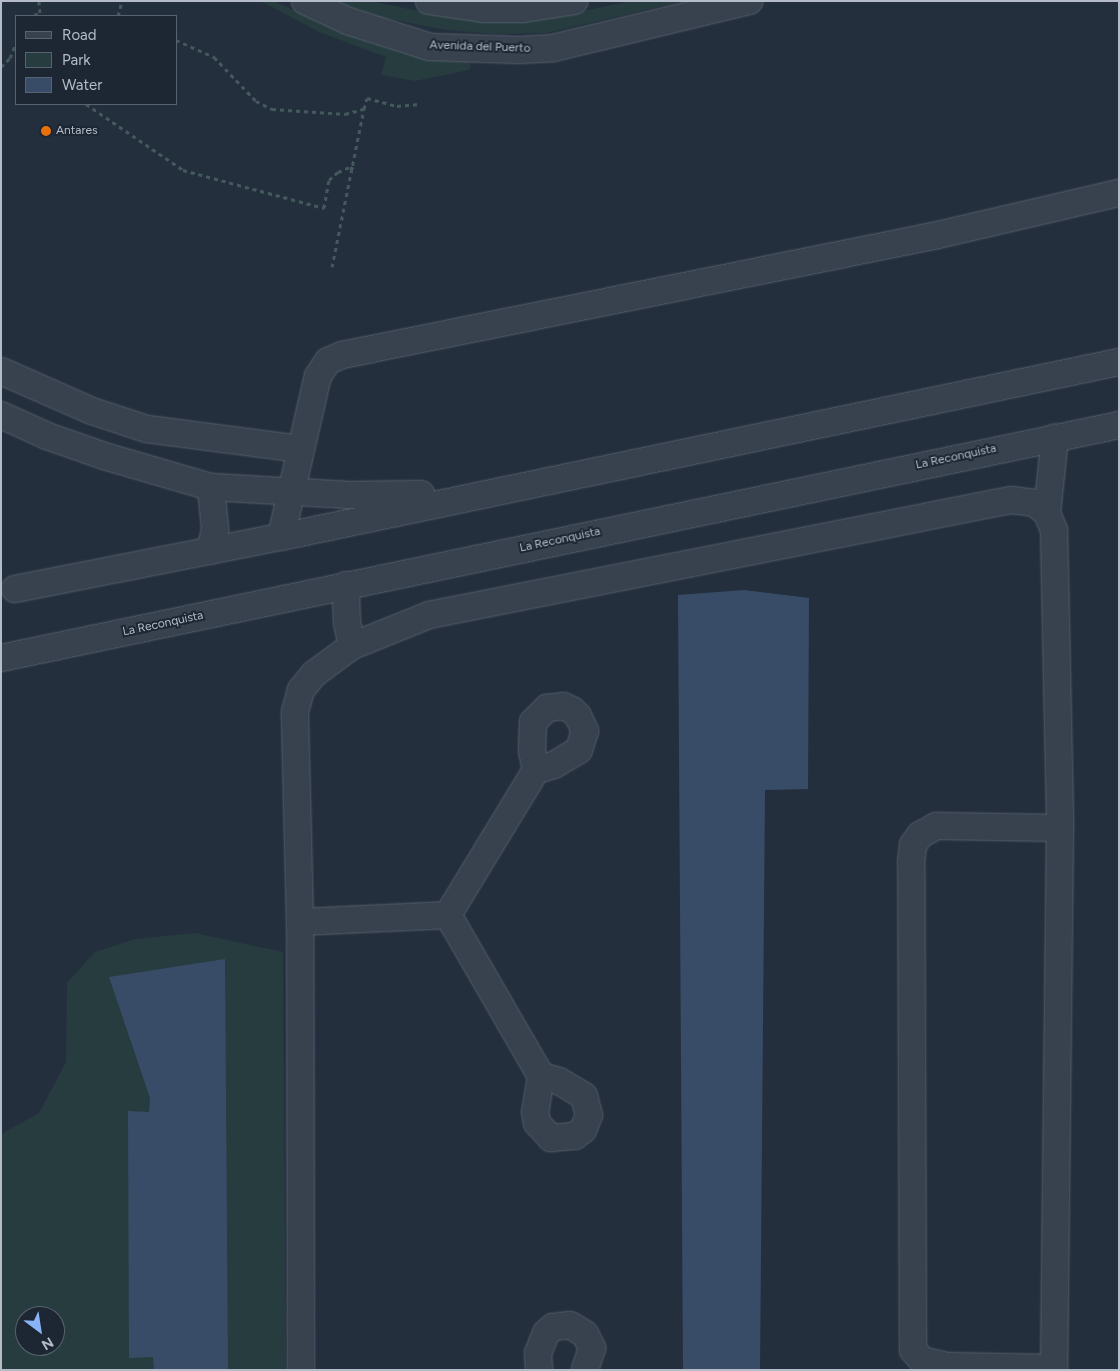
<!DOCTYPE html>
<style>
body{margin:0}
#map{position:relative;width:1120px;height:1371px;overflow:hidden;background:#242f3e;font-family:Figtree,sans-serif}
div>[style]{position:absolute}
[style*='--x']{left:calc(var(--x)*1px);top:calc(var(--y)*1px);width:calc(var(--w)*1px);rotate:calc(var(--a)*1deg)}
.green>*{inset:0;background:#263c3f}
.water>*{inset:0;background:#394c67}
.path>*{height:3px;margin-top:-1.5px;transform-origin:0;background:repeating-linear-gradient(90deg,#44595c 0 4px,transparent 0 8px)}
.roads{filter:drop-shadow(0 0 1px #565f6c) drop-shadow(0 0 1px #565f6c)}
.minor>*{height:26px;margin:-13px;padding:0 13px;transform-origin:13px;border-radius:13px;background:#38414e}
.dots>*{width:14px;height:14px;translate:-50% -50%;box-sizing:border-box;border:2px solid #1d2633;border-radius:50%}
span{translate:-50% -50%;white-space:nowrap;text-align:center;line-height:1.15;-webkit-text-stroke:4px #1d2633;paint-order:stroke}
.street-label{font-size:12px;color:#b4bcc9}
.poi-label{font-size:12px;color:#b4bcc9}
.left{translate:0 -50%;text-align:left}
.frame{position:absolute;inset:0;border:2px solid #b4bcc9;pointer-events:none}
.legend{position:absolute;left:15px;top:15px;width:162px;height:90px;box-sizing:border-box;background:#1d2633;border:1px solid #59626f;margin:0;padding:6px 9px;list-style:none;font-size:15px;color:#b4bcc9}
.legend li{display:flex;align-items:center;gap:10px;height:25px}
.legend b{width:25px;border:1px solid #59626f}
.north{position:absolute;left:15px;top:1306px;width:50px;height:50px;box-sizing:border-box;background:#1d2633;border:1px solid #59626f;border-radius:50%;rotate:149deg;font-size:14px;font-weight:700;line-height:20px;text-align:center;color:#b4bcc9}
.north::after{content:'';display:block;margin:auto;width:18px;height:22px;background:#8ab4f8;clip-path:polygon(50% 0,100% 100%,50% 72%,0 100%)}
</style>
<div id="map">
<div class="green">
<div style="clip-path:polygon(261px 1px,273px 1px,371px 43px,415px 55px,468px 59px,471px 67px,469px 70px,415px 81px,381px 75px,386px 57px,319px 32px)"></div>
<div style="clip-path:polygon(335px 1px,371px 1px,447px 17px,492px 20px,543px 19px,632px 1px,685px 1px,546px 33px,493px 34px,446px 30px,378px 17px)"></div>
<div style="clip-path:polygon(evenodd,195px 933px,283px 952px,286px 1370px,1px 1370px,1px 1134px,39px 1113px,66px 1062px,67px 983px,95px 952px,135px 939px,195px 933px,25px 1316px,55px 1316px,55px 1346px,25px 1346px,25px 1316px)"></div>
</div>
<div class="water">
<div style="clip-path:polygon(744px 590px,809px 598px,808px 789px,765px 790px,760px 1370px,683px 1370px,678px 595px)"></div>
<div style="clip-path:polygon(225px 959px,228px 1370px,154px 1370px,153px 1357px,129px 1358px,128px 1111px,149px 1112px,150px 1098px,109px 977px)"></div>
</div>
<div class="path">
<div style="--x:39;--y:1;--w:15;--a:86"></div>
<div style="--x:34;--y:16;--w:6;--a:-45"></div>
<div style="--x:118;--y:16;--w:16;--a:-75"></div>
<div style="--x:176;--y:40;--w:42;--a:24.1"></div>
<div style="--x:214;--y:57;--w:61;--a:46.3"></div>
<div style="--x:256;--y:101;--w:18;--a:27"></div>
<div style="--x:272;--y:109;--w:73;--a:3.9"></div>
<div style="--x:345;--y:114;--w:20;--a:-15"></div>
<div style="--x:364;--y:109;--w:11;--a:-75"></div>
<div style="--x:367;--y:98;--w:31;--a:15"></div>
<div style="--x:397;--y:106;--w:22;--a:-5"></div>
<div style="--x:1;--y:67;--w:13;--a:-45"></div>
<div style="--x:10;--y:58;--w:16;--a:-68"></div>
<div style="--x:86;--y:104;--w:117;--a:34.2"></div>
<div style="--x:183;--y:170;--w:146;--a:15.1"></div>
<div style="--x:324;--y:208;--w:28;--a:-80"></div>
<div style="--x:329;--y:180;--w:12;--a:-42"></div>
<div style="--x:338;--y:172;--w:13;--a:-23"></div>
<div style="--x:350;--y:167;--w:4;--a:27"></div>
<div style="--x:332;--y:267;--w:161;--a:-78.6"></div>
</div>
<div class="roads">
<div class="minor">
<div style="--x:305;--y:1;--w:47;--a:24.9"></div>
<div style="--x:348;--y:21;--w:86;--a:17.6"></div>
<div style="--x:430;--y:47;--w:89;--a:1.9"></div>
<div style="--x:519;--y:50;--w:34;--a:-3"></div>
<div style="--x:553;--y:48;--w:202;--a:-13.5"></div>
<div style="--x:429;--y:1;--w:57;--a:8.1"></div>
<div style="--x:485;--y:9;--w:38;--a:0"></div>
<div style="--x:523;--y:9;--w:52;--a:-8.9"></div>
<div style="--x:1;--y:371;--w:99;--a:23.7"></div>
<div style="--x:92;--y:411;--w:58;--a:18.1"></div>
<div style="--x:147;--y:429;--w:154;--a:7.4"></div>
<div style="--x:1;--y:415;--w:51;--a:24.5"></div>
<div style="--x:47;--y:436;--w:60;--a:19.3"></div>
<div style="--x:104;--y:456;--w:111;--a:16.2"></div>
<div style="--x:211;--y:487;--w:139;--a:3.3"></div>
<div style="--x:350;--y:495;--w:71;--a:-0.8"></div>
<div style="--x:1047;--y:513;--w:76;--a:-84"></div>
<div style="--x:281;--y:537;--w:165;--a:-77.1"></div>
<div style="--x:318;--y:376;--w:18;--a:-56"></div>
<div style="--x:328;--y:361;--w:15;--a:-23"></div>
<div style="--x:342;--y:355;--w:608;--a:-11.38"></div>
<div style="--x:938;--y:235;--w:186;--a:-13.1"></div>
<div style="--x:210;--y:551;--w:23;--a:-77"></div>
<div style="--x:215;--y:529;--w:42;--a:-95.4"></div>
<div style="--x:15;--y:589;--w:271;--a:-11.1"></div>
<div style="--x:281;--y:537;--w:856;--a:-11.8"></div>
<div style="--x:352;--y:646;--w:83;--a:-21.9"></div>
<div style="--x:429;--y:615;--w:593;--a:-11.18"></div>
<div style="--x:1011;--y:500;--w:24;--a:7"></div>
<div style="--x:1035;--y:503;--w:16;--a:40"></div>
<div style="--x:1047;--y:513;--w:18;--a:68"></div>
<div style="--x:1054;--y:530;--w:298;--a:88.8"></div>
<div style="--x:1060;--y:828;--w:542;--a:90.63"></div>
<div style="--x:1;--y:658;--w:1142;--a:-11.77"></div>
<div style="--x:536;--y:770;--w:19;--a:-102"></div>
<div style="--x:532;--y:751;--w:29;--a:-88"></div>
<div style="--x:533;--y:722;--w:20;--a:-45"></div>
<div style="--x:547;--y:708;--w:16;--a:-7"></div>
<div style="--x:563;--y:706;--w:10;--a:24"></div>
<div style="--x:572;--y:710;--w:8;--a:45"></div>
<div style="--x:578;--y:716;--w:17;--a:65"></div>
<div style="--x:585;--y:731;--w:20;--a:108"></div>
<div style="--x:579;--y:750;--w:29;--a:149"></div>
<div style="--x:554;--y:765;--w:19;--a:164"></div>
<div style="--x:536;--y:770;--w:170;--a:121.3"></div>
<div style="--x:448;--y:915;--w:186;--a:60"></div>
<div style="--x:541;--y:1076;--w:36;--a:99"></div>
<div style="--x:535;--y:1112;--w:11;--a:80"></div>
<div style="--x:537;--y:1123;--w:21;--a:47"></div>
<div style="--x:551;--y:1138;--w:24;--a:-5"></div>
<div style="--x:575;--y:1136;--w:10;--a:-37"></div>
<div style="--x:583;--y:1130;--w:16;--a:-68"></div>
<div style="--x:589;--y:1115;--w:20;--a:-105"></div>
<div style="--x:584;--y:1096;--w:29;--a:-149"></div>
<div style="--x:559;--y:1081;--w:19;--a:-164"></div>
<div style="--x:300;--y:922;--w:148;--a:-2.7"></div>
<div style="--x:1054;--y:1368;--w:107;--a:-178.9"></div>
<div style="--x:947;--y:1366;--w:26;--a:-167"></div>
<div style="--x:922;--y:1360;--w:13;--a:-132"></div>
<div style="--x:913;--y:1350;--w:488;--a:-90.2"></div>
<div style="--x:911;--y:862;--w:17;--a:-83"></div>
<div style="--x:913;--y:845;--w:12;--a:-55"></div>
<div style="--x:920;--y:835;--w:18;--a:-29"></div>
<div style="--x:936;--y:826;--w:124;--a:0.9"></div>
<div style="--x:301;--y:1370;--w:448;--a:-90.1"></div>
<div style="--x:300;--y:922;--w:210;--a:-91.4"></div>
<div style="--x:295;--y:712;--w:23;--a:-75"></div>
<div style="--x:301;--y:690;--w:21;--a:-51"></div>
<div style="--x:314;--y:674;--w:47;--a:-36.4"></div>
<div style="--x:352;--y:646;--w:24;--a:-102"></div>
<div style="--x:347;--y:623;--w:38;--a:-92"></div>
<div style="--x:539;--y:1370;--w:17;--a:-93"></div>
<div style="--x:538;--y:1353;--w:22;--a:-68"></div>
<div style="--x:546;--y:1333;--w:9;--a:-41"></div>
<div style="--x:553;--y:1327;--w:17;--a:-7"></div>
<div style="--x:570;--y:1325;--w:17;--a:31"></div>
<div style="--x:585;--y:1334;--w:16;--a:63"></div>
<div style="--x:592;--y:1348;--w:23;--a:108"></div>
</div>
</div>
<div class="dots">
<div style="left:46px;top:131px;background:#e8710a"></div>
</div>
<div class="street-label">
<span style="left:480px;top:47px;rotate:2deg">Avenida del Puerto</span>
<span style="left:956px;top:457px;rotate:-12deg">La Reconquista</span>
<span style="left:560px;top:540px;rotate:-12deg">La Reconquista</span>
<span style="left:163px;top:624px;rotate:-12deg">La Reconquista</span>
</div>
<div class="poi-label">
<span class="left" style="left:56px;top:131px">Antares</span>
</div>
<div class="frame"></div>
<ul class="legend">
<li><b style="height:6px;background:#38414e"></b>Road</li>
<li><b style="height:14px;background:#263c3f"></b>Park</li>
<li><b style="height:14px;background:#394c67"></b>Water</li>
</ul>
<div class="north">N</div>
</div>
